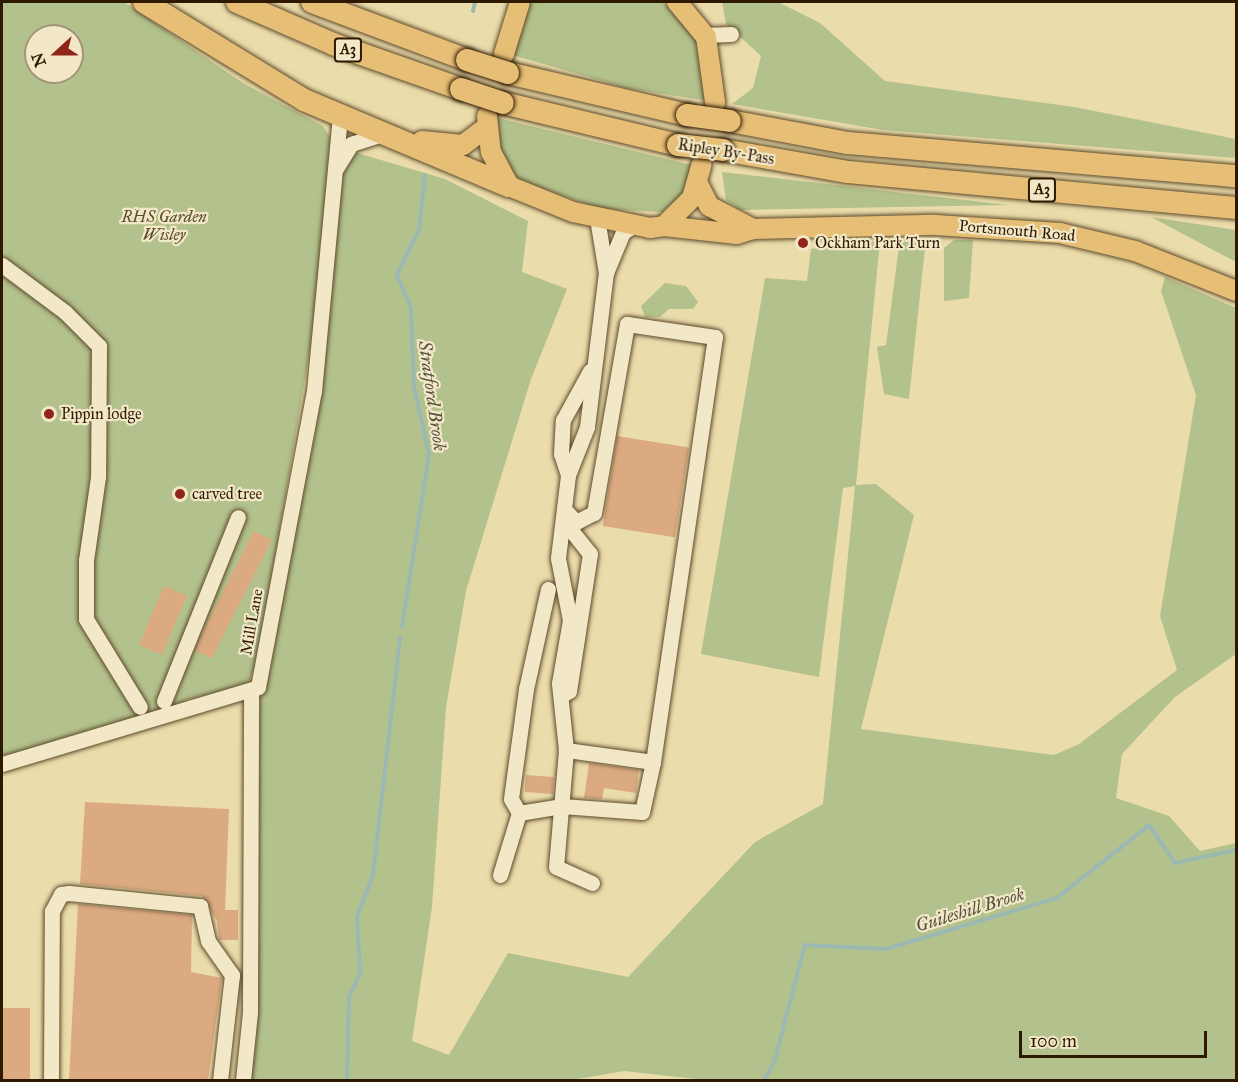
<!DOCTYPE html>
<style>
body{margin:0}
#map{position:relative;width:1238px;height:1082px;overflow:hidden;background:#ebdcab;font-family:"IM FELL Great Primer",serif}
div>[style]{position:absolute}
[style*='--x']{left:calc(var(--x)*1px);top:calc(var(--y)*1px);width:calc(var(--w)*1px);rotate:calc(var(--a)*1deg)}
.green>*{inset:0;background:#b3c18c}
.stream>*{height:4px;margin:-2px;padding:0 2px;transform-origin:2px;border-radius:2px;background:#9bb9b2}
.building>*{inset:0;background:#dbaa81;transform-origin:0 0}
.round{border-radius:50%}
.roads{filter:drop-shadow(0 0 2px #5d4a2b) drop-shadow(0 0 2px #5d4a2b)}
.minor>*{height:15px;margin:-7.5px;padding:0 7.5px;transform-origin:7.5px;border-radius:7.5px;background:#f2e8c8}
.major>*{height:20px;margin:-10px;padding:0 10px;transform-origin:10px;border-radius:10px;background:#e6be76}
.highway>*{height:22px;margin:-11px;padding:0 11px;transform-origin:11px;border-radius:11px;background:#e6be76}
.bridges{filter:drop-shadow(0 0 2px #2e1900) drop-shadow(0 0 2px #2e1900)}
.highway-bridge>*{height:22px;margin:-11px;padding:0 11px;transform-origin:11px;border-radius:11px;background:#e6be76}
.dots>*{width:16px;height:16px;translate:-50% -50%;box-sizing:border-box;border:3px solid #f2e8c8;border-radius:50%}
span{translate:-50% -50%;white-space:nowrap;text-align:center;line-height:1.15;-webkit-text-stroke:4.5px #f2e8c8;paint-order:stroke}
.shield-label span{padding:2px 4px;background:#f2e8c8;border:2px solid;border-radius:4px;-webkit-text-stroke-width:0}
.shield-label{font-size:15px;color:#2e1900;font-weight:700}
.street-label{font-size:16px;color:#2e1900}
.park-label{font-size:16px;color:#564b2a;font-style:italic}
.poi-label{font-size:16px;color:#2e1900}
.left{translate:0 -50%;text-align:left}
.water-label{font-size:18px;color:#54513e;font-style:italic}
.frame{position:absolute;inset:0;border:3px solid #2e1900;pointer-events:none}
.north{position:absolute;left:24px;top:24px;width:60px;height:60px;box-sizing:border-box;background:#f2e8c8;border:2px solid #a49578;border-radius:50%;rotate:249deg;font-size:16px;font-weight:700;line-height:24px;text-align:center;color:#2e1900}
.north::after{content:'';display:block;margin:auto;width:21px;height:27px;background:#8f2418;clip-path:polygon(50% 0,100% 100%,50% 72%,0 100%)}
.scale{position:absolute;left:1019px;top:1031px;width:188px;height:27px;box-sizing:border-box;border:3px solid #2e1900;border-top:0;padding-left:8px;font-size:18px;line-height:21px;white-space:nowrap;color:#2e1900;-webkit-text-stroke:4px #f2e8c8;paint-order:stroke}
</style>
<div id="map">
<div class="green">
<div style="clip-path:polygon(evenodd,2px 2px,124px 2px,243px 83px,323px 126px,330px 137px,330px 164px,314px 325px,257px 663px,247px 686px,185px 700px,187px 708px,2px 760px,2px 2px,36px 36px,72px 36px,72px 72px,36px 72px,36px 36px)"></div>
<div style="clip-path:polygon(525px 2px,663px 2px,694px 33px,702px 52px,708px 101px,626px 88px,509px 54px)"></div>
<div style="clip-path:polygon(722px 2px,778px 2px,820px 23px,885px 81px,1074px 107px,1236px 139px,1236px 158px,883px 130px,732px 104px,753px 88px,761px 56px,726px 24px)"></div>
<div style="clip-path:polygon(494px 117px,688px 164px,695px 165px,685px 192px,662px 212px,600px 209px,513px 178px,499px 154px)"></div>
<div style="clip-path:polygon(354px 152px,445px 179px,528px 221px,522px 272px,567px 289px,531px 379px,466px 591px,446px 707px,432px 907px,412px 1041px,449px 1055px,508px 953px,628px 977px,755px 842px,823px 804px,855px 486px,843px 488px,819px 677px,701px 654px,765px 278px,807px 281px,811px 249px,880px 241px,856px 485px,876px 484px,914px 515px,861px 729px,1054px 755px,1079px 744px,1177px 670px,1160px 616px,1196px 395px,1161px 291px,1165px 277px,1236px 308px,1236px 654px,1175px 697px,1122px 754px,1116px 798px,1169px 816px,1200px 851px,1236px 843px,1236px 1080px,705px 1080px,624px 1071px,572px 1080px,249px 1080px,259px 698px,267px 682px,327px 335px,343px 165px)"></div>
<div style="clip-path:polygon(722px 172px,1008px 205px,741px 210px,726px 200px)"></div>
<div style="clip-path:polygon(1151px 217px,1236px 230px,1236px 262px)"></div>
<div style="clip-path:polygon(926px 238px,909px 399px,884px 394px,877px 347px,886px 345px,900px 239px)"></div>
<div style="clip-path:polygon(954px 240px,973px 240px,969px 298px,944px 301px,944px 248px)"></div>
<div style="clip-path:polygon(665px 283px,686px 286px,698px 302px,693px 309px,669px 309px,660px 317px,645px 317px,641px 306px)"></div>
</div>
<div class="stream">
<div style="--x:473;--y:11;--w:9;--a:-77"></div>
<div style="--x:402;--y:627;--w:175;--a:-81.1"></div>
<div style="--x:429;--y:454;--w:69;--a:-102.6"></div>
<div style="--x:414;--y:387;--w:79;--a:-92.2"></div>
<div style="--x:411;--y:308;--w:36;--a:-113"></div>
<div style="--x:397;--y:275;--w:50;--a:-63.9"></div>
<div style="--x:419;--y:230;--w:55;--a:-83.8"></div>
<div style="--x:347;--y:1080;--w:82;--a:-88.6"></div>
<div style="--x:349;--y:998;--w:28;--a:-67"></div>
<div style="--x:360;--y:972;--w:55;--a:-93.1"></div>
<div style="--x:357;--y:917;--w:45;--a:-69.1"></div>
<div style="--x:373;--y:875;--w:239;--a:-83.5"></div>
<div style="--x:764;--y:1080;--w:20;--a:-60"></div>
<div style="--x:774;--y:1063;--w:122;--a:-75.3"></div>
<div style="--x:805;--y:945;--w:81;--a:2.8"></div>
<div style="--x:886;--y:949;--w:178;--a:-16.6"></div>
<div style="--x:1057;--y:898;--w:117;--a:-38.4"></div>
<div style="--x:1149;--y:825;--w:46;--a:55.6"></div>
<div style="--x:1175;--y:863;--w:62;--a:-12"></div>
</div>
<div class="building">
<div class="round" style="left:43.5px;top:407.5px;width:11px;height:11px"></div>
<div style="left:617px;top:436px;width:73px;height:91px;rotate:9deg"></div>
<div style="left:254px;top:531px;width:20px;height:133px;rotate:27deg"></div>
<div style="left:164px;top:586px;width:25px;height:64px;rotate:23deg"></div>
<div style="clip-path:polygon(589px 763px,639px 770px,636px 793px,604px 788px,602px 799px,584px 798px)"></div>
<div style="left:526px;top:775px;width:28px;height:17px;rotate:4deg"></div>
<div style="clip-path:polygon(85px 802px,229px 809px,225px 910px,238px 910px,238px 940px,219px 940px,217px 921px,202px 896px,80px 884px)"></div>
<div style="clip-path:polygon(78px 904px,192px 915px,191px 972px,222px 978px,208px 1080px,69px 1080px)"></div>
<div style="left:2px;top:1008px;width:28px;height:72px"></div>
</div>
<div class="roads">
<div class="minor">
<div style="--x:704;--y:35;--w:27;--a:-2"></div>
<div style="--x:335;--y:170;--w:31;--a:-58"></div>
<div style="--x:351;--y:144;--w:29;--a:-18"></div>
<div style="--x:597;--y:218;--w:56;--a:80.7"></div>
<div style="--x:2;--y:265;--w:79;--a:36.7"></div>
<div style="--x:65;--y:312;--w:48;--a:45"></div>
<div style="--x:99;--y:346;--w:131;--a:90.4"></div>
<div style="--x:98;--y:477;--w:84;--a:98.2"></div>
<div style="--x:86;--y:560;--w:59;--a:90"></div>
<div style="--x:86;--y:619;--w:103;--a:58.5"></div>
<div style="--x:568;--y:475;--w:22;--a:-108"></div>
<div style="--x:561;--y:454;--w:34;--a:-87"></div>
<div style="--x:563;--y:420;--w:56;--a:-61.1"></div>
<div style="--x:564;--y:509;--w:18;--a:47"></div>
<div style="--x:576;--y:522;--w:20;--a:-27"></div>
<div style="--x:594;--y:513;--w:192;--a:-80.1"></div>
<div style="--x:627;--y:324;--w:89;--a:8.4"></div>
<div style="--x:715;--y:337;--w:429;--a:98.3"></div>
<div style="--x:653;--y:762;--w:88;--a:-172.1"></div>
<div style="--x:548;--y:589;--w:102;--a:102.4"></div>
<div style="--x:526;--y:689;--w:111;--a:97.8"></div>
<div style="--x:511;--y:799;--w:16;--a:60"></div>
<div style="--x:519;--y:813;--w:44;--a:-9.2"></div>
<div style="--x:562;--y:806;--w:80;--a:4.3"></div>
<div style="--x:642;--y:812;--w:51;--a:-77.6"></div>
<div style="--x:562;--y:695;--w:8;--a:-30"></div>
<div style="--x:569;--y:691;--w:139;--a:-81.3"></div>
<div style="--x:590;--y:554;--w:43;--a:-128.5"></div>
<div style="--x:164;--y:701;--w:198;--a:-68.1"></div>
<div style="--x:2;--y:764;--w:267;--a:-16.7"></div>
<div style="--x:258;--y:687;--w:301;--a:-79.3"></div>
<div style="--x:314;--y:391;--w:274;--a:-84.6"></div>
<div style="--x:500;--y:875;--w:65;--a:-73"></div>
<div style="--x:592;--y:883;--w:39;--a:-156"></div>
<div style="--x:556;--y:867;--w:117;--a:-85.1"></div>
<div style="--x:566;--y:750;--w:67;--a:-96"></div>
<div style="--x:559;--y:683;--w:64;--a:-80.1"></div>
<div style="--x:570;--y:620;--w:63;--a:-101"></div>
<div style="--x:558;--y:558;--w:84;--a:-83.1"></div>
<div style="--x:568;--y:475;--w:52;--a:-68.4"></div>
<div style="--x:587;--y:427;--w:155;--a:-83"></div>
<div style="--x:606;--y:273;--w:44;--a:-67.5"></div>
<div style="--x:623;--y:232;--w:12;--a:-31"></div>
<div style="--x:51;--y:1080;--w:169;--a:-89.7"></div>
<div style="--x:52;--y:911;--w:19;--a:-62"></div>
<div style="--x:61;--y:894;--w:8;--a:-7"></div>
<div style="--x:69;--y:893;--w:132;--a:5.7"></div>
<div style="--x:200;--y:906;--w:36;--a:77"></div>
<div style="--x:208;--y:941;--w:42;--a:54.8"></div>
<div style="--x:232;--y:975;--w:106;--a:96.5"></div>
<div style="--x:243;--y:1080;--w:68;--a:-84.1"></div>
<div style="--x:250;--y:1012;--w:319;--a:-89.8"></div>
</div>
<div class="major">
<div style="--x:677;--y:2;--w:45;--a:50.4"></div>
<div style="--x:706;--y:37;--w:66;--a:82.1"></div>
<div style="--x:504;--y:54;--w:54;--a:-72.9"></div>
<div style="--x:487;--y:116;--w:36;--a:84"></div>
<div style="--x:491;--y:152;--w:38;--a:62"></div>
<div style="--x:509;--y:186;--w:69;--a:22.1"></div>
<div style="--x:573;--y:212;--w:79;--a:11.7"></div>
<div style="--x:650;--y:228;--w:14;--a:-8"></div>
<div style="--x:664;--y:226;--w:40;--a:-45"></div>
<div style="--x:692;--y:198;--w:35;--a:-74"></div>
<div style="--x:422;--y:141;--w:41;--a:5.6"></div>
<div style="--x:463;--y:145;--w:30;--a:-37"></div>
<div style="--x:698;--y:184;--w:25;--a:63"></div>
<div style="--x:709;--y:206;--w:50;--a:27.6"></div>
<div style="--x:664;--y:226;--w:73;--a:6.3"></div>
<div style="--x:737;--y:234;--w:17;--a:-17"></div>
<div style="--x:753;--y:229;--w:182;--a:-1.3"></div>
<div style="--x:935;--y:225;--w:125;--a:3.7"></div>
<div style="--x:1060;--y:233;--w:77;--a:13.5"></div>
<div style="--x:1135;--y:251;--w:109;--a:21.6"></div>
</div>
<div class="highway">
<div style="--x:144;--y:2;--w:188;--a:31.5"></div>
<div style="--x:304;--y:100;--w:222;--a:22.8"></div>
<div style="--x:237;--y:2;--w:105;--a:23.6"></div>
<div style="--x:333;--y:44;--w:136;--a:19.4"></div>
<div style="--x:312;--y:2;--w:165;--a:20.5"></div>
<div style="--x:508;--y:73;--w:184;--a:13.2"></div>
<div style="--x:503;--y:103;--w:180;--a:13.5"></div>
<div style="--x:730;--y:121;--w:120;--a:10.6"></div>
<div style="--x:848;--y:143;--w:389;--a:4.9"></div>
<div style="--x:723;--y:150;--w:127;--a:10"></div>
<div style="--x:848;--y:172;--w:390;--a:5.3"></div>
</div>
</div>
<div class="bridges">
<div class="highway-bridge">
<div style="--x:467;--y:60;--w:43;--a:17.6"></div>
<div style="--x:461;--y:89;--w:44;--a:18.4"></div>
<div style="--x:687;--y:115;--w:43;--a:7.9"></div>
<div style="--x:678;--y:145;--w:45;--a:6.3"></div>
</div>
</div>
<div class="dots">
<div style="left:803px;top:243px;background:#8f2418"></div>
<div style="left:49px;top:414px;background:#8f2418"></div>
<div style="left:180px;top:494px;background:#8f2418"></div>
</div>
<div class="shield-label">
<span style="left:348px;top:50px">A3</span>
<span style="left:1042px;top:190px">A3</span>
</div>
<div class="street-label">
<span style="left:726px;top:152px;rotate:9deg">Ripley By-Pass</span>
<span style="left:1017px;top:231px;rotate:5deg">Portsmouth Road</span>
<span style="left:252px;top:622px;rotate:-80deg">Mill Lane</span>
</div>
<div class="park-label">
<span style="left:164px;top:226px">RHS Garden<br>Wisley</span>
</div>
<div class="poi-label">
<span class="left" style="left:815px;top:243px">Ockham Park Turn</span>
<span class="left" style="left:61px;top:414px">Pippin lodge</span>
<span class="left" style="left:192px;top:494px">carved tree</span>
</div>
<div class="water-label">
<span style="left:432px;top:396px;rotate:82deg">Stratford Brook</span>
<span style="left:970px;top:910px;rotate:-17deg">Guileshill Brook</span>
</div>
<div class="frame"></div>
<div class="north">N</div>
<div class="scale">100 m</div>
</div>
